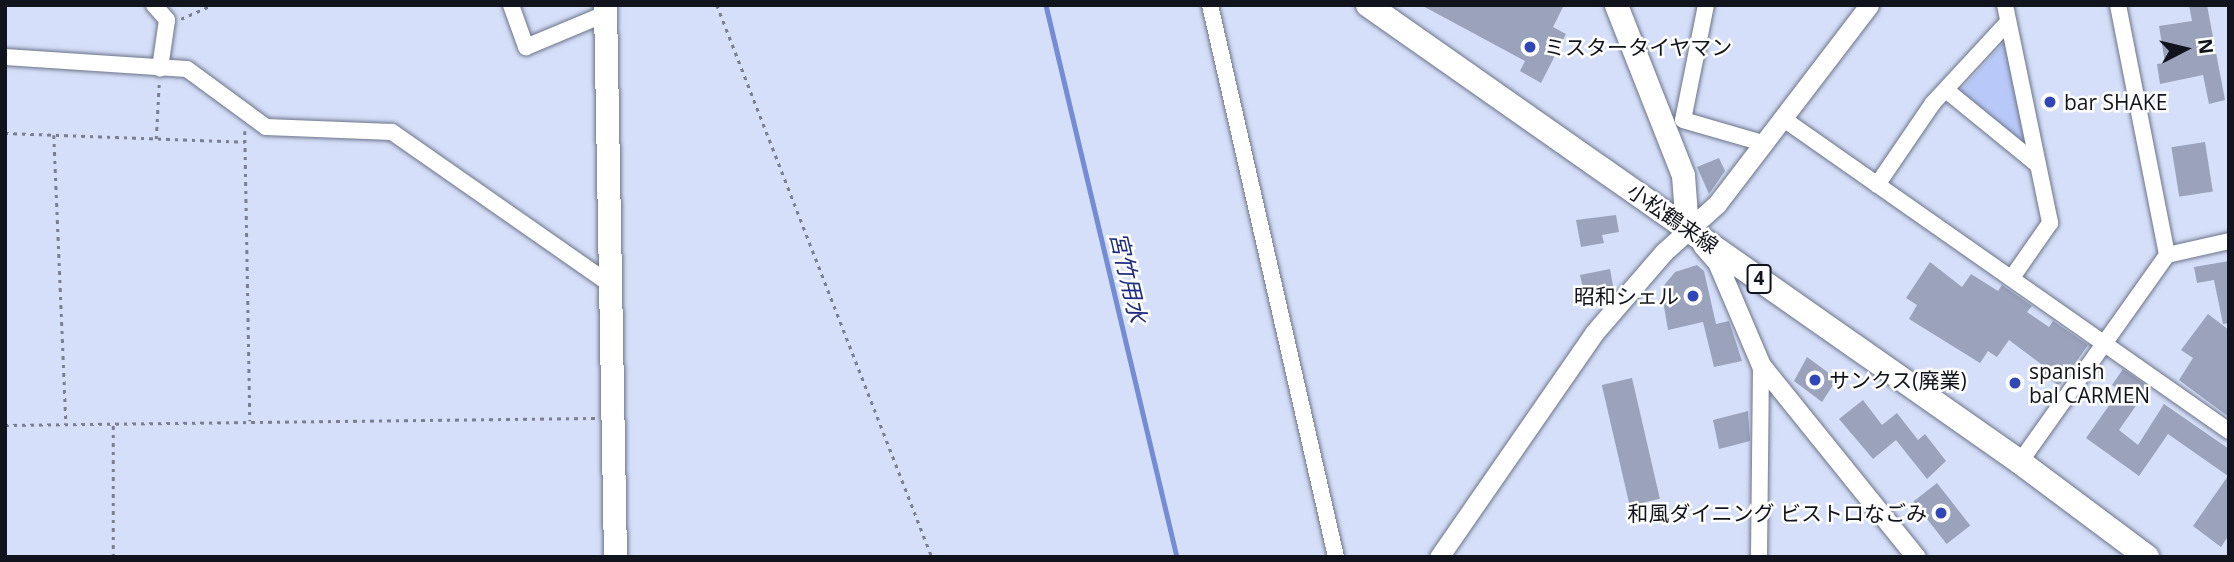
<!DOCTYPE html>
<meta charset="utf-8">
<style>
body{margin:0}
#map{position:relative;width:2234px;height:562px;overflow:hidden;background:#d6dff9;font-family:"Open Sans","Noto Sans JP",sans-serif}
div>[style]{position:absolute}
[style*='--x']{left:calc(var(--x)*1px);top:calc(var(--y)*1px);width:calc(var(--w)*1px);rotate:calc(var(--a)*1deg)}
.green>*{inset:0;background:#b8c9f9}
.stream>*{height:4.5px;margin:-2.25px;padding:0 2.25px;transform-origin:2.25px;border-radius:2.25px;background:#748cd4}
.building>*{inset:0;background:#9aa3bb;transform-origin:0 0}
.path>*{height:2.5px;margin-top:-1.25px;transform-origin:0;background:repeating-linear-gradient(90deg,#797f90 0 3.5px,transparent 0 8.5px)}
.roads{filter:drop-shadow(0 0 2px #6b748a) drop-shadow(0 0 2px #6b748a)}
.minor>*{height:16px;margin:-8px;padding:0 8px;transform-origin:8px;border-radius:8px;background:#fff}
.tertiary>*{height:19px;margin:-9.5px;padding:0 9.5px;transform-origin:9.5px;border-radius:9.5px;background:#fff}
.secondary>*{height:23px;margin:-11.5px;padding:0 11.5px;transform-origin:11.5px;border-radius:11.5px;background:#fff}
.primary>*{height:24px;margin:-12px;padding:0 12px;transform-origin:12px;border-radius:12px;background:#fff}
.dots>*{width:19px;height:19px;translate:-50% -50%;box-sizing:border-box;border:4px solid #fff;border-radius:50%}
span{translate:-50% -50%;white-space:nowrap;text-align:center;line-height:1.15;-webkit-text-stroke:5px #fff;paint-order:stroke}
.shield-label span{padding:2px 5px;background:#fff;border:2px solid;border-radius:5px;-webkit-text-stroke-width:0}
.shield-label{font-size:19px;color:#11141c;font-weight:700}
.poi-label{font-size:21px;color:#11141c}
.left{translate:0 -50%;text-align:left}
.right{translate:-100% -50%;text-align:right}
.street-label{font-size:21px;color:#11141c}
.water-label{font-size:23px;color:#1e2d81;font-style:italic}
.frame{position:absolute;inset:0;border:7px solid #11141c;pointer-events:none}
.north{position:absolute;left:2150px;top:14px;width:70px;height:70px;-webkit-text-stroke:5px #fff;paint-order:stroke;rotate:83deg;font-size:19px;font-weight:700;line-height:28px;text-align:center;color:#11141c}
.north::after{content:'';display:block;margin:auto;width:24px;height:32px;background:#11141c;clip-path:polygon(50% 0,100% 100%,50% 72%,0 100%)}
</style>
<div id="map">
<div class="green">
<div style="clip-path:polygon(2008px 38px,2034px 156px,1958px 93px)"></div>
</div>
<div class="stream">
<div style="--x:1046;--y:5;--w:567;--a:76.65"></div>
</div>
<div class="building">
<div style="clip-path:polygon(1421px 5px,1564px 5px,1553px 27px,1566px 34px,1541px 83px,1520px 71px,1525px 61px)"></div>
<div style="clip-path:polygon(2189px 5px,2207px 5px,2225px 100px,2209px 104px,2203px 75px,2160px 84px,2157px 64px,2165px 63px,2159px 26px,2192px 21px)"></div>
<div style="left:2205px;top:142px;width:50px;height:34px;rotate:81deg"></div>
<div style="clip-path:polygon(1719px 158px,1725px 171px,1709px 194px,1697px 167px)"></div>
<div style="clip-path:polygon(1616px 215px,1619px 232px,1602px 235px,1604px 243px,1581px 247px,1576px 220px)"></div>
<div style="clip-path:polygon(2229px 261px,2229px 323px,2223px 324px,2214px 280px,2197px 283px,2194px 267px)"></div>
<div style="clip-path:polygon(1930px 262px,1962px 287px,1971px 274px,1998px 291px,2002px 285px,2032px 306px,2027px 312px,2049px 327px,2053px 321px,2088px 345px,2059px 386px,2041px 373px,2045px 367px,2009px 340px,1997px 357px,1988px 351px,1980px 363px,1909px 319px,1917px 305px,1906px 298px)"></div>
<div style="clip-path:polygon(1697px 265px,1704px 271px,1716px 324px,1729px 321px,1742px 361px,1714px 367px,1703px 322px,1668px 330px,1661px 289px,1675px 272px)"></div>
<div style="clip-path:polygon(1610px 269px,1614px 291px,1586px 301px,1580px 275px)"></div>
<div style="clip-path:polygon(2208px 314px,2229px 330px,2229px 417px,2179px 380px,2193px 358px,2181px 350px)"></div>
<div style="clip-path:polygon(1807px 357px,1837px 379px,1822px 402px,1794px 381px)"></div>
<div style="clip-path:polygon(2123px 369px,2149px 387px,2119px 430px,2138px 445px,2164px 404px,2229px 449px,2229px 535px,2221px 547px,2193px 526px,2228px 476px,2168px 434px,2139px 476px,2086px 438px,2120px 390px,2112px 385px)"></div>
<div style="left:1632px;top:378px;width:124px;height:31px;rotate:77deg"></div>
<div style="clip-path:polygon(1863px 400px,1882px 425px,1897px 413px,1918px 440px,1925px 434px,1946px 461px,1927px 479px,1896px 440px,1873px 459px,1839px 419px)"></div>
<div style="clip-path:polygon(1748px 411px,1750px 441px,1719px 449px,1713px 420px)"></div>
<div style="left:1937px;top:483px;width:54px;height:30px;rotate:52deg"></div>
</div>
<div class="path">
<div style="--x:444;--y:5;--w:7;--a:0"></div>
<div style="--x:717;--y:5;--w:592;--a:68.72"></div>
<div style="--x:181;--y:19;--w:35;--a:-24"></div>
<div style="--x:245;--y:131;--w:290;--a:89"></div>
<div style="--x:5;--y:133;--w:240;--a:2.1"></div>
<div style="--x:54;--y:135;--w:289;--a:87.6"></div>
<div style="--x:156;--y:139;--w:56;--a:-86.9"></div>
<div style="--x:5;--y:425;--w:590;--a:-0.68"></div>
<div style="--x:113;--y:557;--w:134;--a:-90"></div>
</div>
<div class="roads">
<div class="minor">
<div style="--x:154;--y:5;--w:20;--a:49"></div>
<div style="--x:167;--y:20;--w:49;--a:98.3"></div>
<div style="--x:511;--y:5;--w:45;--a:70.3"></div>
<div style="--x:526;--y:47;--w:86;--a:-22.7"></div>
<div style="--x:1210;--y:5;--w:566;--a:77.14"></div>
<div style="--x:1706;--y:5;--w:117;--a:101.3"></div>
<div style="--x:1683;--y:120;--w:86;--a:16.1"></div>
<div style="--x:2005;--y:5;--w:223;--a:78.3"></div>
<div style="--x:2050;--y:223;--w:65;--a:124.9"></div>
<div style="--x:2118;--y:5;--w:255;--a:78.9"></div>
<div style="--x:5;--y:57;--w:182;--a:3.8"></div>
<div style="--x:187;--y:69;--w:98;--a:36.3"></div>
<div style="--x:266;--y:127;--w:126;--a:2.3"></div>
<div style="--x:392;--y:132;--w:267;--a:34.9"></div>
<div style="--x:1946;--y:90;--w:119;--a:39.2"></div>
<div style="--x:1785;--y:120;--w:542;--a:35.01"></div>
<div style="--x:1877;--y:185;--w:99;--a:-55.7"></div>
<div style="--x:1933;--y:103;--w:110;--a:-47.2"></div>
<div style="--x:2020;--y:462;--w:254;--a:-54.6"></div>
<div style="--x:2167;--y:255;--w:64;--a:-12.7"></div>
<div style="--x:1759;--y:557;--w:192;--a:-89.4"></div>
</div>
<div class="tertiary">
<div style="--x:1702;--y:245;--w:23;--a:49"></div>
<div style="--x:1717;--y:262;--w:112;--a:66.9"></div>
<div style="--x:1761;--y:365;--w:247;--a:51.1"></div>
<div style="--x:1439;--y:557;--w:272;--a:-55.3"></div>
<div style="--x:1594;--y:333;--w:107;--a:-49.2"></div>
<div style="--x:1664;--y:252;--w:72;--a:-42.2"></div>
<div style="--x:1717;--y:204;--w:250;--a:-52.6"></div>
</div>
<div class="secondary">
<div style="--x:605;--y:5;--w:552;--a:88.96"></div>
<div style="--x:1616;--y:5;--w:183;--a:68.5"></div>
<div style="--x:1683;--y:175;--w:53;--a:85.7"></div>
</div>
<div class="primary">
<div style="--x:1368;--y:5;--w:796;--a:35.03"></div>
<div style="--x:2020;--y:462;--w:159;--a:36.8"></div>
</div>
</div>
<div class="dots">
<div style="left:1530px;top:47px;background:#3147b8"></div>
<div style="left:2050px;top:102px;background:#3147b8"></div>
<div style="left:1693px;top:296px;background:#3147b8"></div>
<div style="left:1815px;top:380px;background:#3147b8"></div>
<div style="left:2015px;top:383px;background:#3147b8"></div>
<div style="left:1941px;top:513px;background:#3147b8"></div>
</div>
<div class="shield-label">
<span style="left:1759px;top:279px">4</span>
</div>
<div class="poi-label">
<span class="left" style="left:1544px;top:47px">ミスタータイヤマン</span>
<span class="left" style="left:2064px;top:102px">bar SHAKE</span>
<span class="right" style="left:1679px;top:296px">昭和シェル</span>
<span class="left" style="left:2029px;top:383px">spanish<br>bal CARMEN</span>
<span class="left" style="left:1829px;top:380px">サンクス(廃業)</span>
<span class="right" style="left:1927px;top:513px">和風ダイニング ビストロなごみ</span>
</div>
<div class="street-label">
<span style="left:1673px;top:218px;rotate:35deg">小松鶴来線</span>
</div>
<div class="water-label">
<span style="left:1129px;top:277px;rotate:77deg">宮竹用水</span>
</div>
<div class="frame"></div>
<div class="north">N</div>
</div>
